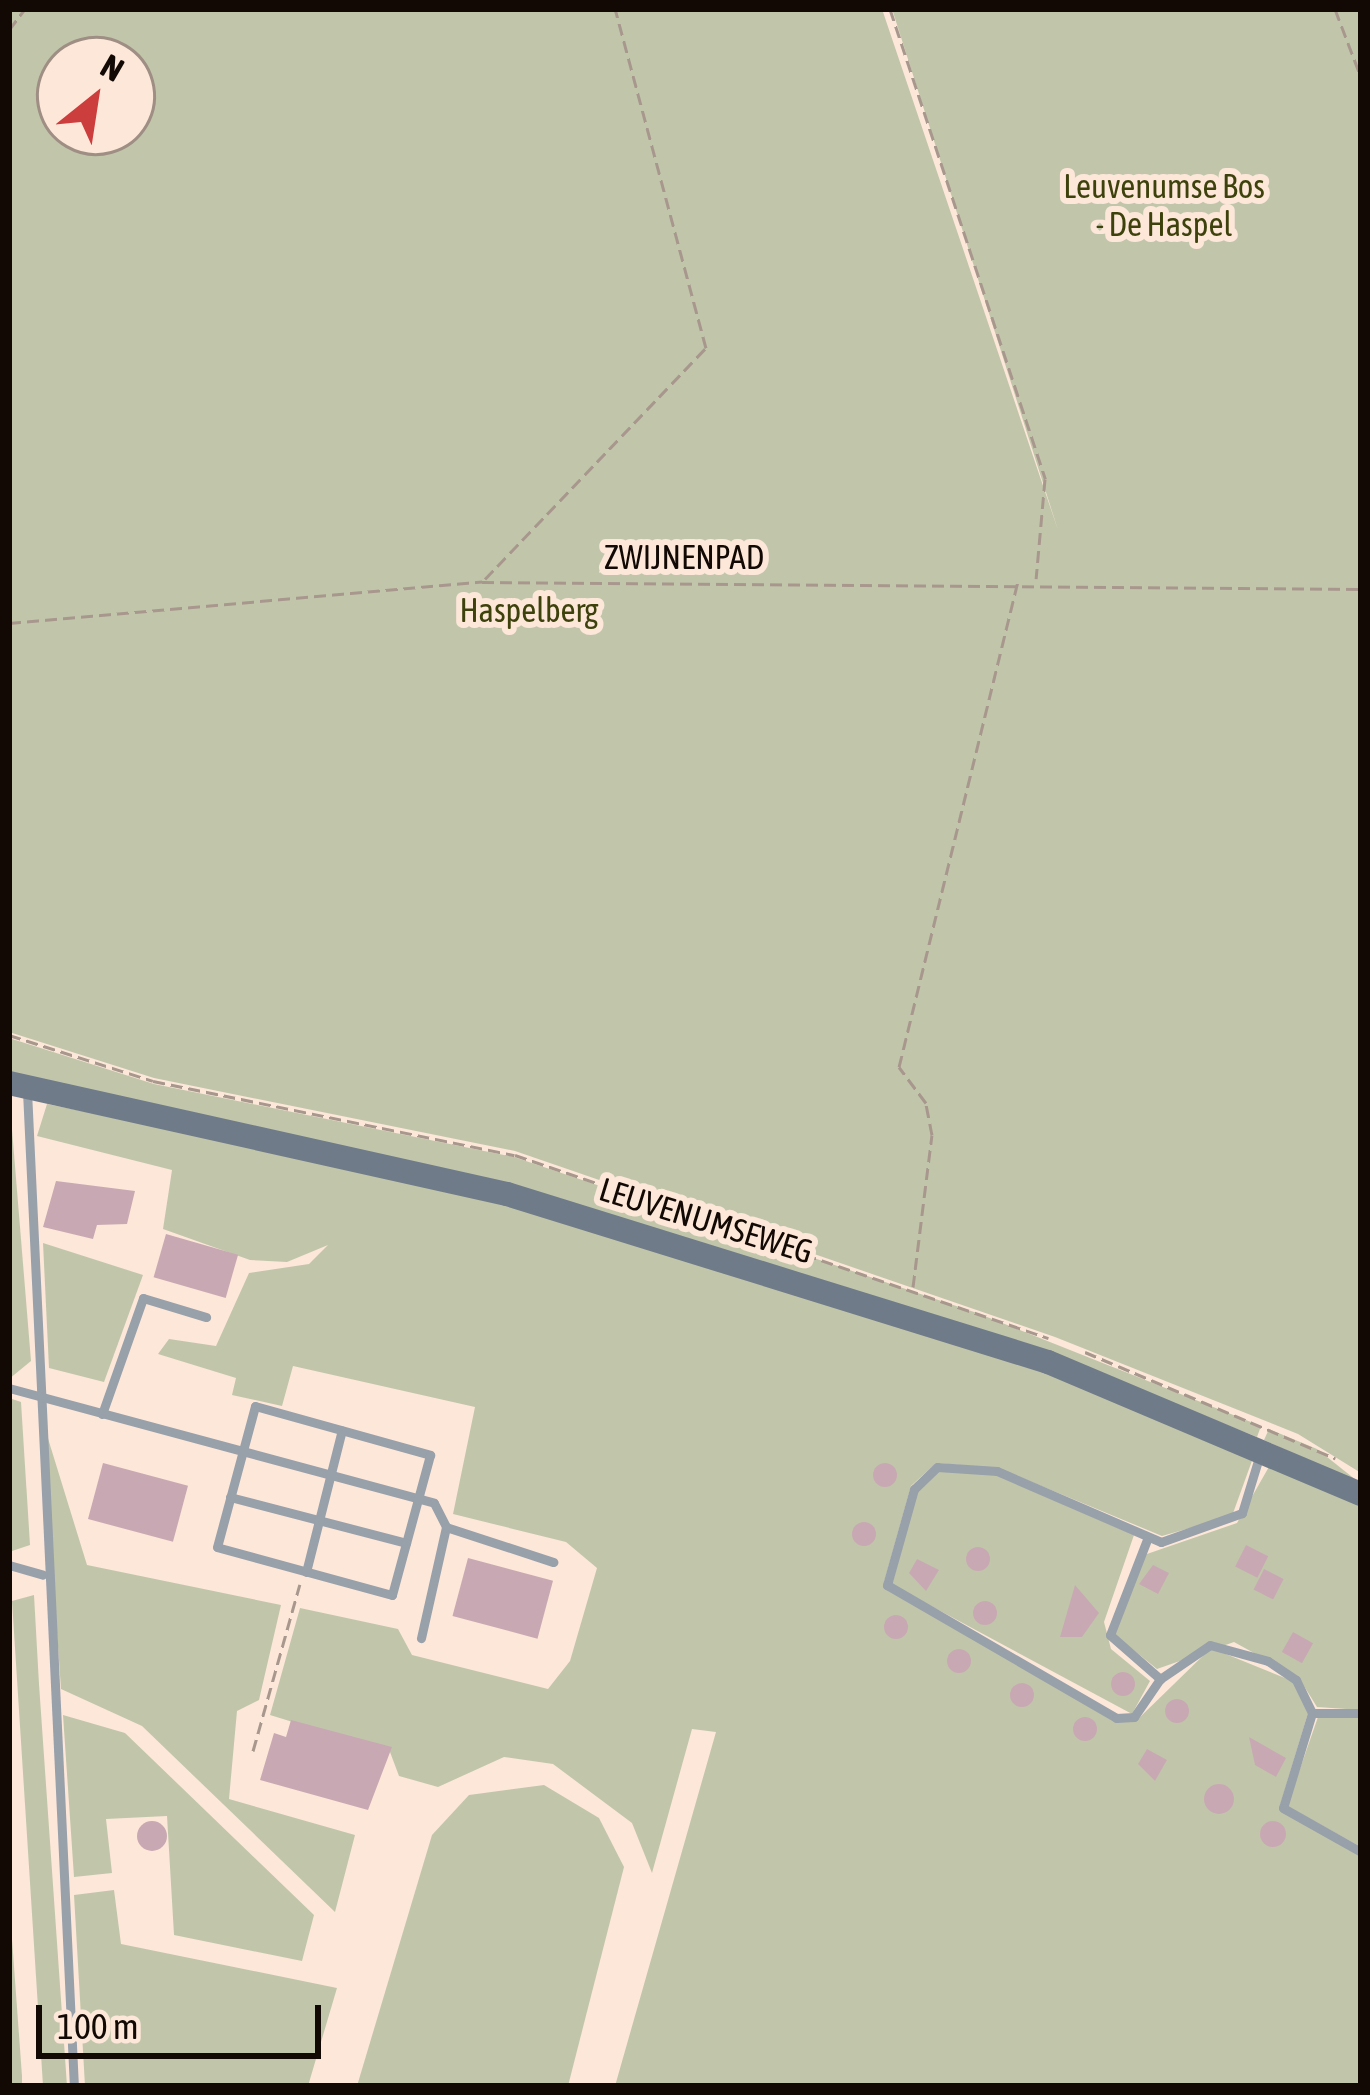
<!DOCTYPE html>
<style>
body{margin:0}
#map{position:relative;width:1370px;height:2095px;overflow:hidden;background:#fde7d9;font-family:"Asap Condensed",sans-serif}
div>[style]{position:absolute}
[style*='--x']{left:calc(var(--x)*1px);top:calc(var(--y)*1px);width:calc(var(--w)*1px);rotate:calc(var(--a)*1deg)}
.green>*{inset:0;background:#c1c6aa}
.building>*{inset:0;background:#c8a9b3;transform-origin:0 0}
.round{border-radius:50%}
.path>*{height:3px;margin-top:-1.5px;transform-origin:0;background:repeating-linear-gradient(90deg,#a8978d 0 12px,transparent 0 18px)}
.service>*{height:9px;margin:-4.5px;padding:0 4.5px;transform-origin:4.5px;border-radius:4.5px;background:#98a0aa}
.secondary>*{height:24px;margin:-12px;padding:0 12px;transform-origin:12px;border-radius:12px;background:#707b8a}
span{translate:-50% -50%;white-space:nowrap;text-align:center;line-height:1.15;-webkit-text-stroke:12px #fde7d9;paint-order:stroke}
.park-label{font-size:33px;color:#3d420c}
.street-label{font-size:33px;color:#120905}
.frame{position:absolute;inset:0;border:12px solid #120905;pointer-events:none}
.north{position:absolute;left:36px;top:36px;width:120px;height:120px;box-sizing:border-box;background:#fde7d9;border:3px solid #9f8e84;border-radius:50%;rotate:30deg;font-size:33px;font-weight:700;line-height:48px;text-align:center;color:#120905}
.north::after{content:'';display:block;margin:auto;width:42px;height:54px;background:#cc3d3d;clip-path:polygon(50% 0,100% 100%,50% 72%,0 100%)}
.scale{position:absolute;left:36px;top:2005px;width:285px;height:54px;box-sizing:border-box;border:6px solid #120905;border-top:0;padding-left:15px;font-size:36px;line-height:42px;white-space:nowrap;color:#120905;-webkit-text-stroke:9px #fde7d9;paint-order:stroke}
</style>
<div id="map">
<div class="green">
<div style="clip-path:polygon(evenodd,9px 9px,882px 9px,1058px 530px,892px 9px,1361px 9px,1361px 1473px,1298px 1434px,1055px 1337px,515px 1151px,154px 1078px,9px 1032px,9px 9px,60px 60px,132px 60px,132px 132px,60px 132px,60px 60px)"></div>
<div style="clip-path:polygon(9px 1038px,154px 1084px,514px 1157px,977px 1313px,1261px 1426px,1257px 1437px,1051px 1354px,507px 1185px,9px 1075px)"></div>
<div style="clip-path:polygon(9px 1093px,31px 1361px,9px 1379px)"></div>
<div style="clip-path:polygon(47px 1104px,423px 1180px,991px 1350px,1253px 1458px,1232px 1516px,1162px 1536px,998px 1468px,936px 1463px,911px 1486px,883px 1586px,1115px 1722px,1137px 1720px,1211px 1648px,1295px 1682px,1308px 1713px,1279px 1809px,1361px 1856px,1361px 2086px,615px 2086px,716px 1732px,692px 1729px,652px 1873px,632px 1823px,553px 1764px,504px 1757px,438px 1787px,399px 1776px,390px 1752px,270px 1715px,300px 1608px,398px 1629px,412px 1655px,548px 1689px,570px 1661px,597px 1568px,566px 1542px,453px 1514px,475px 1407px,293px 1366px,282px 1406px,232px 1395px,236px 1378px,158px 1354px,169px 1339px,216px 1346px,249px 1273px,309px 1264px,328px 1245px,287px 1262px,250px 1260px,163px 1229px,172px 1170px,37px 1136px)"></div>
<div style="clip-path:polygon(43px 1243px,143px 1275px,104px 1382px,49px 1368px)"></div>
<div style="clip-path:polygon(9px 1398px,21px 1402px,30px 1545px,12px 1551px)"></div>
<div style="clip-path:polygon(42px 1419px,87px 1565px,281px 1605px,259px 1700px,237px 1711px,229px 1799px,355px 1835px,335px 1912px,142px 1726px,61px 1689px)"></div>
<div style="clip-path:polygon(1269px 1429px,1317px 1449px,1361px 1484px,1264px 1440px)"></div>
<div style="clip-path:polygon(1270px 1465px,1361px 1502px,1361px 1710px,1317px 1707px,1299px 1678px,1234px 1642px,1157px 1669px,1115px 1635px,1144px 1555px,1237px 1523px)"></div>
<div style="clip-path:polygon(938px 1469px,996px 1475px,1134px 1535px,1104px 1622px,1111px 1649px,1150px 1681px,1132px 1714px,892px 1585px,918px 1489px)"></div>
<div style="clip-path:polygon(34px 1595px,39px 1684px,67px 2086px,43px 2086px,12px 1601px)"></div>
<div style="clip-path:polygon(63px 1715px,125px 1733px,314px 1915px,302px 1961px,174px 1935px,167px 1816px,106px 1819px,112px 1873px,74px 1877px)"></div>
<div style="clip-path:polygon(1361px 1715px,1361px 1847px,1287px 1806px,1318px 1717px)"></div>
<div style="clip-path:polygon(544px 1785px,599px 1818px,624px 1867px,568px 2086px,357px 2086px,432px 1835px,469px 1795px)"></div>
<div style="clip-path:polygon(114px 1890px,121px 1944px,337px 1988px,308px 2086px,85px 2086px,74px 1895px)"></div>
<div style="clip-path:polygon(9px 1898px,22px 2076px,22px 2086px,9px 2086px)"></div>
</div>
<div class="building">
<div style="clip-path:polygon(56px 1181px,135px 1191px,127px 1224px,97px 1225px,93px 1239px,43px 1227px)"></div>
<div style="left:166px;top:1234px;width:75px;height:45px;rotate:16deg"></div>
<div class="round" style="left:873px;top:1463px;width:24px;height:24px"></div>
<div style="left:103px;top:1463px;width:88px;height:58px;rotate:15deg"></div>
<div class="round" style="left:852px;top:1522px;width:24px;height:24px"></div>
<div style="left:1246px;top:1545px;width:25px;height:24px;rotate:27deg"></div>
<div class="round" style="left:966px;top:1547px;width:24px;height:24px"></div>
<div style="left:468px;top:1558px;width:88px;height:60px;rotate:15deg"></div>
<div style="clip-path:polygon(917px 1559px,939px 1570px,926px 1591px,909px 1573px)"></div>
<div style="clip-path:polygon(1153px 1565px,1169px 1573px,1158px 1594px,1139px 1584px)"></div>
<div style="left:1264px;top:1569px;width:22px;height:23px;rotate:27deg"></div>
<div style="clip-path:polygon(1075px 1585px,1099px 1613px,1082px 1637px,1060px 1637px)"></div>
<div class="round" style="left:973px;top:1601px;width:24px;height:24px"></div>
<div class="round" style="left:884px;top:1615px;width:24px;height:24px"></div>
<div style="left:1293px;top:1632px;width:23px;height:23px;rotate:29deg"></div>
<div class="round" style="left:947px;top:1649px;width:24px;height:24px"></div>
<div class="round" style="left:1111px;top:1672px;width:24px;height:24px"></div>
<div class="round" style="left:1010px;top:1683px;width:24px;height:24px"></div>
<div class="round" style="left:1165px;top:1699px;width:24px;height:24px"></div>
<div class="round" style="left:1073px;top:1717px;width:24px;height:24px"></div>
<div style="clip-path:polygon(291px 1720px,392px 1747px,368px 1810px,260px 1780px,274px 1733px,286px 1737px)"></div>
<div style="clip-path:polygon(1249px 1737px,1286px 1758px,1276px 1777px,1255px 1765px)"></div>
<div style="clip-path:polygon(1147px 1749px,1167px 1760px,1155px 1781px,1138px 1764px)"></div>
<div class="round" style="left:1204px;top:1784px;width:30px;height:30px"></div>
<div class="round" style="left:1260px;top:1821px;width:26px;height:26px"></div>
<div class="round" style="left:137px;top:1821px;width:30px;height:30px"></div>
</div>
<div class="path">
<div style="--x:890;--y:9;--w:495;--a:71.7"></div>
<div style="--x:1045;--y:479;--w:100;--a:95.1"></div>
<div style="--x:1335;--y:9;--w:73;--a:69.1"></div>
<div style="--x:9;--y:30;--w:26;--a:-53"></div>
<div style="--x:485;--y:579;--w:320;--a:-46.3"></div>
<div style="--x:706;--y:348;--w:351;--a:-105"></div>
<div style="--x:9;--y:623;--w:475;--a:-5"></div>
<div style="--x:482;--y:582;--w:879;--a:0.46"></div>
<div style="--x:9;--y:1035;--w:151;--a:17.7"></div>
<div style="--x:153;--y:1081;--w:369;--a:11.6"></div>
<div style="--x:515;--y:1155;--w:564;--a:18.95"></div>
<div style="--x:913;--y:1287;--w:153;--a:-82.9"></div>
<div style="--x:932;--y:1135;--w:33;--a:-101"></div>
<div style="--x:926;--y:1103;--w:45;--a:-126.9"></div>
<div style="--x:899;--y:1067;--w:500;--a:-76.24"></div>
<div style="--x:1085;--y:1352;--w:272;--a:23"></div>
<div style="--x:253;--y:1751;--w:173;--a:-74.3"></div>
</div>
<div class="service">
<div style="--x:27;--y:1091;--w:996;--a:87.3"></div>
<div style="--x:9;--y:1388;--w:440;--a:15.1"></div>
<div style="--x:434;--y:1503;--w:27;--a:63"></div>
<div style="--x:446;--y:1527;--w:114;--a:102.7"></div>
<div style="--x:255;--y:1406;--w:182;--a:15.6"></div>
<div style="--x:430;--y:1455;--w:145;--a:105.2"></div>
<div style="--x:392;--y:1595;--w:181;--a:-164.7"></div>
<div style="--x:217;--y:1547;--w:146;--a:-74.9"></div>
<div style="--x:102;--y:1414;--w:123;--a:-70.5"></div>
<div style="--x:143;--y:1298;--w:66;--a:16.8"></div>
<div style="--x:1260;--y:1454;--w:62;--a:107"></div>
<div style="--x:1242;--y:1513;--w:86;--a:160.3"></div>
<div style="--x:1161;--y:1542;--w:179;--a:-156.6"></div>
<div style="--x:997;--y:1471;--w:60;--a:-176.2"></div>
<div style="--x:937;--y:1467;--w:32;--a:136"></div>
<div style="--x:914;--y:1489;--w:100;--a:105.7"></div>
<div style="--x:887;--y:1585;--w:265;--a:30.1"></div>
<div style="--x:1116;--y:1718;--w:18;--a:-3"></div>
<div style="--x:1134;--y:1717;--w:46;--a:-55.6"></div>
<div style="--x:1160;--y:1679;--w:60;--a:-34.2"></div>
<div style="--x:1210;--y:1645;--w:60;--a:15.4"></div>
<div style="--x:1268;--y:1661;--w:34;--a:34"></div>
<div style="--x:1296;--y:1680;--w:37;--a:64"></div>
<div style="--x:1312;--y:1713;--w:99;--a:107"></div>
<div style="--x:1283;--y:1808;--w:90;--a:29.4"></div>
<div style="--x:230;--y:1497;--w:182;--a:14.6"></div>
<div style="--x:446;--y:1527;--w:113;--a:18.1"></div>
<div style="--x:1148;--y:1537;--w:105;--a:111.2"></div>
<div style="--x:1110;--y:1635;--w:67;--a:41.3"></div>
<div style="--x:9;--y:1565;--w:35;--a:16"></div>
<div style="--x:306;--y:1572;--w:146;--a:-75.8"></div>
<div style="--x:1312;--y:1713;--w:49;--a:0"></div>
</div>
<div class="secondary">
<div style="--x:9;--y:1083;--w:510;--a:12.57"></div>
<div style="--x:507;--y:1194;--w:566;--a:17.25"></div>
<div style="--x:1048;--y:1362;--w:340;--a:22.9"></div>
</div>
<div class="park-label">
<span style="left:1164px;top:206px">Leuvenumse Bos<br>- De Haspel</span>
<span style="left:529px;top:611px">Haspelberg</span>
</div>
<div class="street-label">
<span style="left:684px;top:558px">ZWIJNENPAD</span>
<span style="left:706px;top:1221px;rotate:17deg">LEUVENUMSEWEG</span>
</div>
<div class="frame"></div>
<div class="north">N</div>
<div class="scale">100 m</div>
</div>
